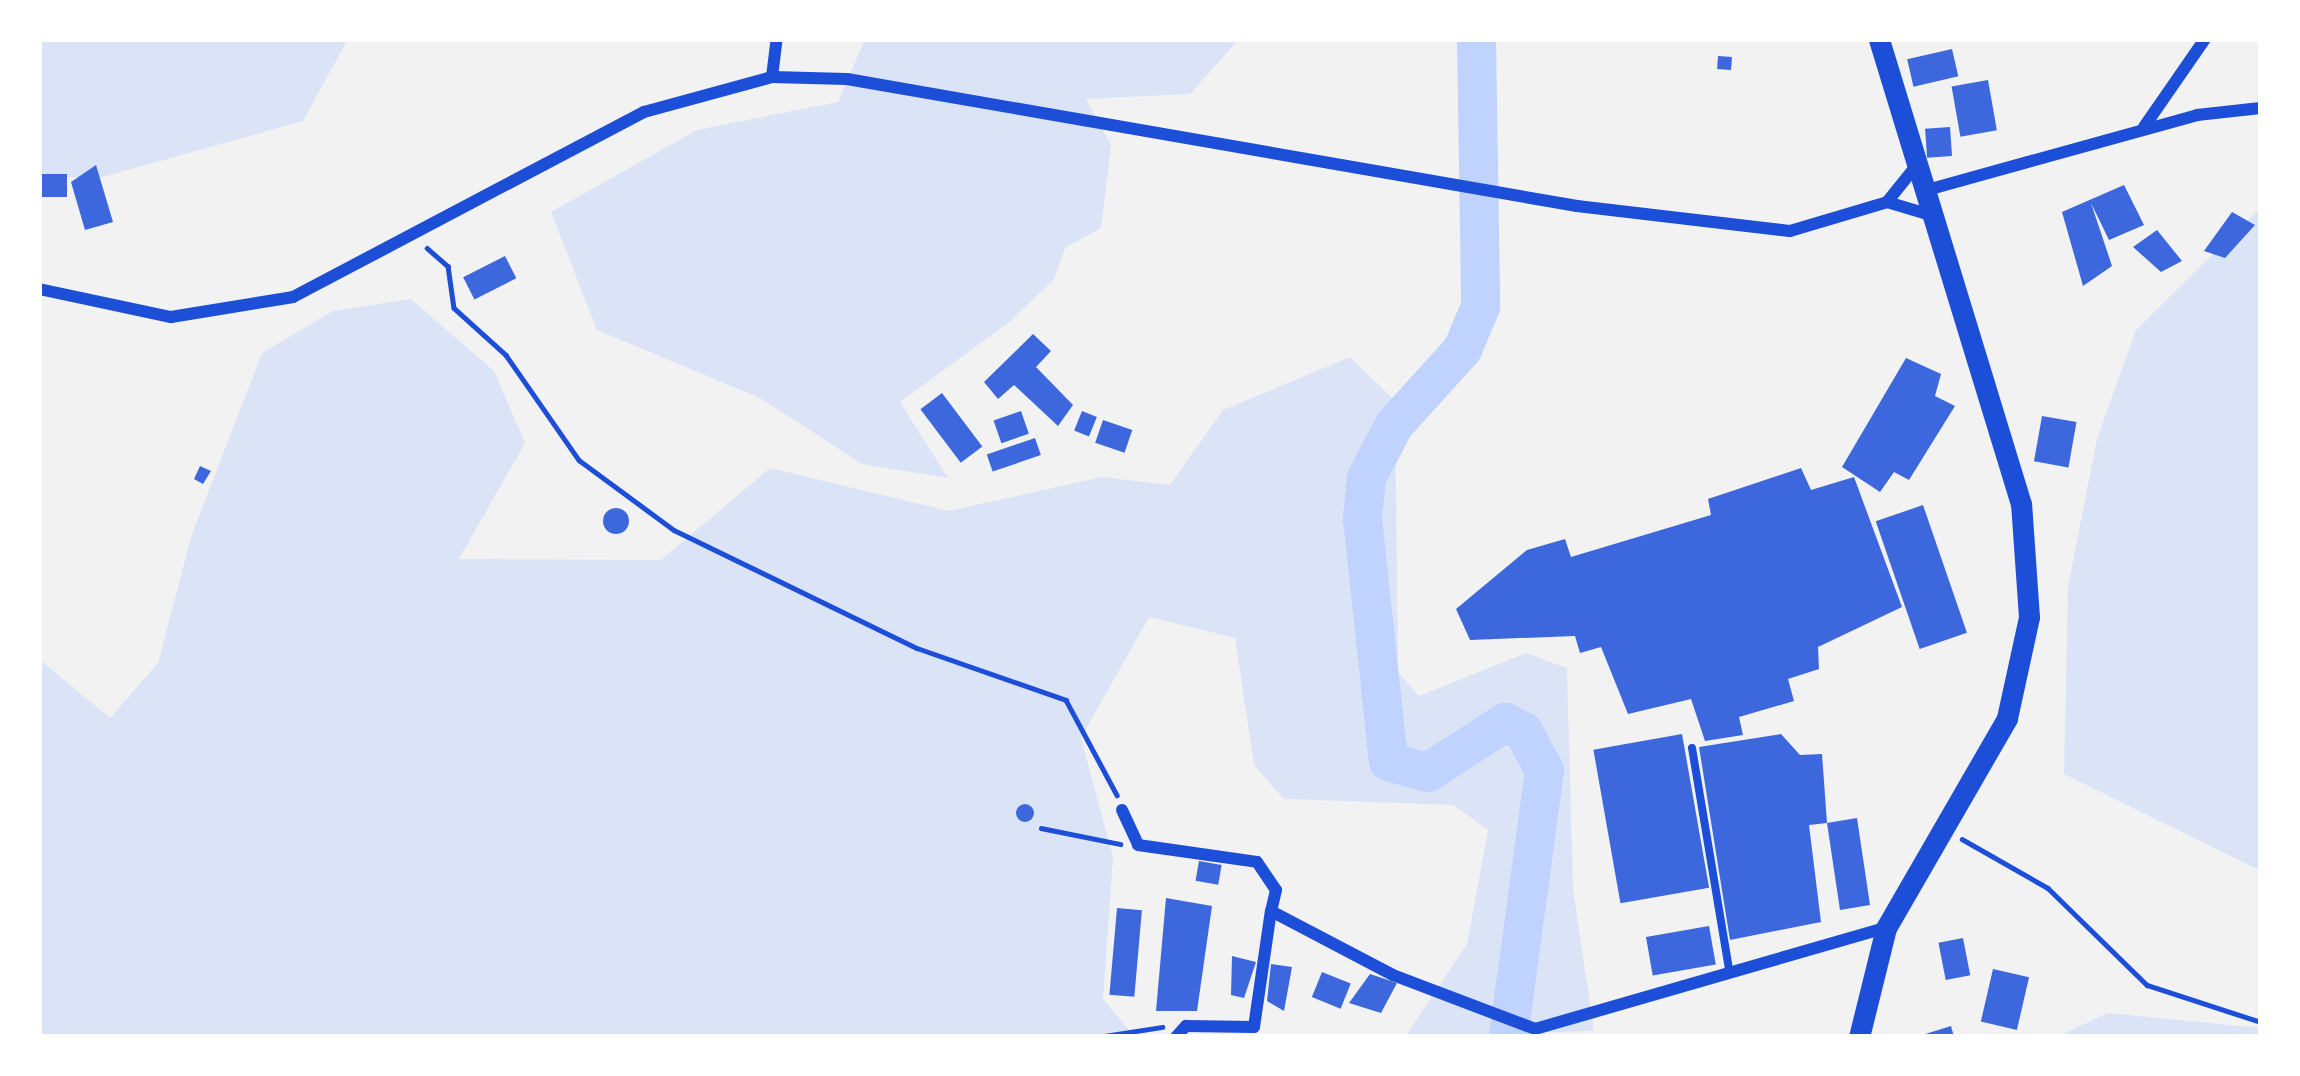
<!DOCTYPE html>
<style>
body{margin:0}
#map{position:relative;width:2300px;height:1076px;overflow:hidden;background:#f2f2f2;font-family:"Alegreya Sans",sans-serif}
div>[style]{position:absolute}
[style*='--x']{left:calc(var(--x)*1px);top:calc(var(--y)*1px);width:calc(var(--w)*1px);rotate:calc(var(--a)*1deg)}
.green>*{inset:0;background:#dbe4f7}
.river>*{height:39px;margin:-19.5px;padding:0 19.5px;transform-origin:19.5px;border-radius:19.5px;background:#bfd3fe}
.building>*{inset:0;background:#3d67dc;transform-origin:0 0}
.round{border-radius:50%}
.path>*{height:4.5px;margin:-2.25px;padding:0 2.25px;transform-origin:2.25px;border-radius:2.25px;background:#1d4ed8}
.service>*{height:8px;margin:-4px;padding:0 4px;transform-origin:4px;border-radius:4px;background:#1d4ed8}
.minor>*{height:12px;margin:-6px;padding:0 6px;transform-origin:6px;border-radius:6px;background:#1d4ed8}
.secondary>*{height:21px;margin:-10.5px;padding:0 10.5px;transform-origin:10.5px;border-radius:10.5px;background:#1d4ed8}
span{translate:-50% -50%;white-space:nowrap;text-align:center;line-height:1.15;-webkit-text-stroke:9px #fff;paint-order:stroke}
.frame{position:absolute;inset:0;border:42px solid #fff;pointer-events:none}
</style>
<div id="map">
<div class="green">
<div style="clip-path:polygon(39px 39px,348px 39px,303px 121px,99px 178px,39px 176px)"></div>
<div style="clip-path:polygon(865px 39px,1239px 39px,1190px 94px,1086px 99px,1111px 145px,1101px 228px,1065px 248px,1054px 279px,1012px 320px,900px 402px,948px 478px,862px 464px,760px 398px,597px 330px,551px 212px,697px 130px,838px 102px)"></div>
<div style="clip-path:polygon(2261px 207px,2261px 871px,2064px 774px,2068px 586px,2097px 439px,2136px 330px)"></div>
<div style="clip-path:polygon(411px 299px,494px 371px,525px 443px,459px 559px,661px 560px,770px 468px,949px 511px,1102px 477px,1170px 485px,1223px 410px,1350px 357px,1395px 401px,1398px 672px,1419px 696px,1526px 653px,1567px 668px,1573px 889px,1594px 1031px,1405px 1037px,1467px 944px,1488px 830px,1453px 805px,1284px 799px,1254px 765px,1235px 638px,1149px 617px,1081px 738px,1113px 857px,1103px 999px,1135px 1037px,39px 1037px,39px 659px,110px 718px,158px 663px,192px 534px,262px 353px,333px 311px)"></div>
<div style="clip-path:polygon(2108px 1013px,2261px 1028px,2261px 1037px,2056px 1037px)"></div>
</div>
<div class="river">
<div style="--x:1476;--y:39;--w:267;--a:89.1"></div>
<div style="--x:1480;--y:306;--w:47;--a:112.7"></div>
<div style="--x:1462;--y:349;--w:101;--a:132.2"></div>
<div style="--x:1394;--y:424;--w:60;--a:117.8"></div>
<div style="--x:1366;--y:477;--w:41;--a:95.6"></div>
<div style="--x:1362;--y:518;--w:244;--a:83.9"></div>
<div style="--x:1388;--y:761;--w:41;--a:15.8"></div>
<div style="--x:1427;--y:772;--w:93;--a:-32.7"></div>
<div style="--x:1505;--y:722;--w:20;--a:27"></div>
<div style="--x:1523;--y:731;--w:44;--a:61.7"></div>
<div style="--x:1544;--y:770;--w:269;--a:97.7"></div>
</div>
<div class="building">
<div style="left:1952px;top:49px;width:28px;height:46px;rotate:77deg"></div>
<div style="left:1718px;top:56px;width:14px;height:13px;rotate:4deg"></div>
<div style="left:1988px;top:80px;width:51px;height:37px;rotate:80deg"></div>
<div style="left:1950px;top:127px;width:29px;height:25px;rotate:86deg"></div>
<div style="clip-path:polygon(96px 165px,113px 222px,85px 230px,71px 182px)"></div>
<div style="left:39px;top:174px;width:28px;height:23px"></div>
<div style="clip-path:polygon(2124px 185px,2144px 225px,2109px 240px,2091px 203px,2112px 266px,2083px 286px,2062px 212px)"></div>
<div style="clip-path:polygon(2232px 212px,2255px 225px,2225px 258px,2204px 251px)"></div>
<div style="clip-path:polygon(2157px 230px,2182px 261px,2161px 272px,2133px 247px)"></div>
<div style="left:505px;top:256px;width:25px;height:47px;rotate:63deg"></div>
<div style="clip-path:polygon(1033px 334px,1051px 351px,1036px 367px,1073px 405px,1058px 426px,1014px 385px,998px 399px,984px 382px)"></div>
<div style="clip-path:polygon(1906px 358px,1941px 374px,1935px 396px,1955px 406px,1909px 480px,1894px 472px,1880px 492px,1842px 467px)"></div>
<div style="left:942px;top:393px;width:67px;height:27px;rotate:53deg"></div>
<div style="left:1021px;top:411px;width:24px;height:29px;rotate:71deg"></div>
<div style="left:1082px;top:411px;width:16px;height:21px;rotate:22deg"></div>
<div style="left:2042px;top:416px;width:35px;height:46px;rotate:10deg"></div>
<div style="left:1103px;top:420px;width:31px;height:24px;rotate:19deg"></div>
<div style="left:1035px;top:438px;width:18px;height:51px;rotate:71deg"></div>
<div style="clip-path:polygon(200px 466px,211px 471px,203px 484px,194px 479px)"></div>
<div style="clip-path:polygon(1801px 468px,1811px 490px,1854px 477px,1902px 607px,1818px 647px,1819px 669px,1788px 679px,1794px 701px,1739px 717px,1743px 735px,1705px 741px,1691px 699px,1628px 714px,1601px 647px,1580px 653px,1575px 636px,1470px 640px,1456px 609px,1527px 550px,1565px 539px,1571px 557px,1711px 515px,1708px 499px)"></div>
<div style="left:1923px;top:505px;width:135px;height:50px;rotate:71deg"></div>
<div class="round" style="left:603px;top:508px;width:26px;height:26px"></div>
<div style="left:1682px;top:734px;width:156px;height:90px;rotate:80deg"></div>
<div style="clip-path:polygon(1781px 734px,1800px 755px,1822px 754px,1827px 823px,1857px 818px,1870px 905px,1840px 910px,1827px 823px,1809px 825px,1821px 922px,1730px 940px,1699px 747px)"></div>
<div class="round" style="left:1016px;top:804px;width:18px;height:18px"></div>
<div style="left:1199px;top:861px;width:23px;height:20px;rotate:10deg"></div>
<div style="clip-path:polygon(1166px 898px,1212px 906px,1197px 1011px,1156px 1011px)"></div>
<div style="left:1117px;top:908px;width:25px;height:87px;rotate:5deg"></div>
<div style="left:1709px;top:926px;width:39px;height:64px;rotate:80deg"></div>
<div style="left:1963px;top:938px;width:38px;height:25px;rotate:79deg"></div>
<div style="clip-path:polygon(1232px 956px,1256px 962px,1244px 998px,1231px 995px)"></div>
<div style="clip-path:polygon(1271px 964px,1292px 967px,1284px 1011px,1267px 1001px)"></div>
<div style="left:1993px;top:969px;width:37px;height:54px;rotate:13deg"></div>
<div style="left:1322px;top:972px;width:31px;height:27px;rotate:22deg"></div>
<div style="clip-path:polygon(1370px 974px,1397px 983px,1381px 1013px,1349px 1003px)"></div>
<div style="clip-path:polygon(1951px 1026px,1954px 1037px,1920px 1037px,1919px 1036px)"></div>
</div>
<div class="path">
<div style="--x:427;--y:248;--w:28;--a:41"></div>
<div style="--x:448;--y:266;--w:42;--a:81.9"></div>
<div style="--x:454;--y:308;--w:70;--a:42.1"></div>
<div style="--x:506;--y:355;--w:128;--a:55.2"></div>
<div style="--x:579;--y:460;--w:118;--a:36.4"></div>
<div style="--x:674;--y:530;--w:270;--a:25.9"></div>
<div style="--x:917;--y:648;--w:158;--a:19.2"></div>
<div style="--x:1066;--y:700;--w:108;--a:61.8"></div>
<div style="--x:1041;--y:828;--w:81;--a:11.4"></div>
<div style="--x:1962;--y:839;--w:99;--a:29.7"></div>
<div style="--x:2048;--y:888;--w:139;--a:44.4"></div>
<div style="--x:2147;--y:985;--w:120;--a:18"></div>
<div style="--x:1098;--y:1037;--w:65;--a:-8.9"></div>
</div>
<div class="service">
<div style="--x:1692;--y:748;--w:229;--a:80.5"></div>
</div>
<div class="minor">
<div style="--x:772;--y:77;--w:38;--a:-83"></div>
<div style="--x:2144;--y:127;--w:107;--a:-55.3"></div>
<div style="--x:1927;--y:190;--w:280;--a:-15.5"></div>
<div style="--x:2197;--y:115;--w:64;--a:-6.2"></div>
<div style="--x:1887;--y:202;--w:46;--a:-51.1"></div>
<div style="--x:39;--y:289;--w:135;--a:12"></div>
<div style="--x:171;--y:317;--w:124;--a:-9.3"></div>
<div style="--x:293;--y:297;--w:397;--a:-27.8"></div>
<div style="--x:644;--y:112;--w:133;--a:-15.3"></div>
<div style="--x:772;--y:77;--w:75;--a:1.5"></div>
<div style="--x:847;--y:79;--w:741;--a:9.87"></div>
<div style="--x:1577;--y:206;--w:214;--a:6.7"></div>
<div style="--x:1790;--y:231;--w:101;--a:-16.6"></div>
<div style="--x:1887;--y:202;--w:49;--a:16.6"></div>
<div style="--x:1122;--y:810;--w:38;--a:65"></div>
<div style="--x:1138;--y:845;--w:120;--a:8.1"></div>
<div style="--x:1257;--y:862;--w:34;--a:56"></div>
<div style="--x:1276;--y:890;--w:22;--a:103"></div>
<div style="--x:1271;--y:911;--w:138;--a:27.7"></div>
<div style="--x:1393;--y:975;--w:152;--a:20.8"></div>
<div style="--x:1535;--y:1029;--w:364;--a:-16.1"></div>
<div style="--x:1176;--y:1037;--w:15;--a:-48"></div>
<div style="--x:1186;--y:1026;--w:68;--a:0.8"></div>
<div style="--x:1254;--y:1027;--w:117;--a:-81.7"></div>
</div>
<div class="secondary">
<div style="--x:1859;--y:1037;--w:112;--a:-76.1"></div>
<div style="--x:1886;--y:928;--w:242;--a:-60"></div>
<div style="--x:2007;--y:718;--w:103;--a:-77.7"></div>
<div style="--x:2029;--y:617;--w:113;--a:-94"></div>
<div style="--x:2021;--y:504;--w:486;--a:-107"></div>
</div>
<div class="frame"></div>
</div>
